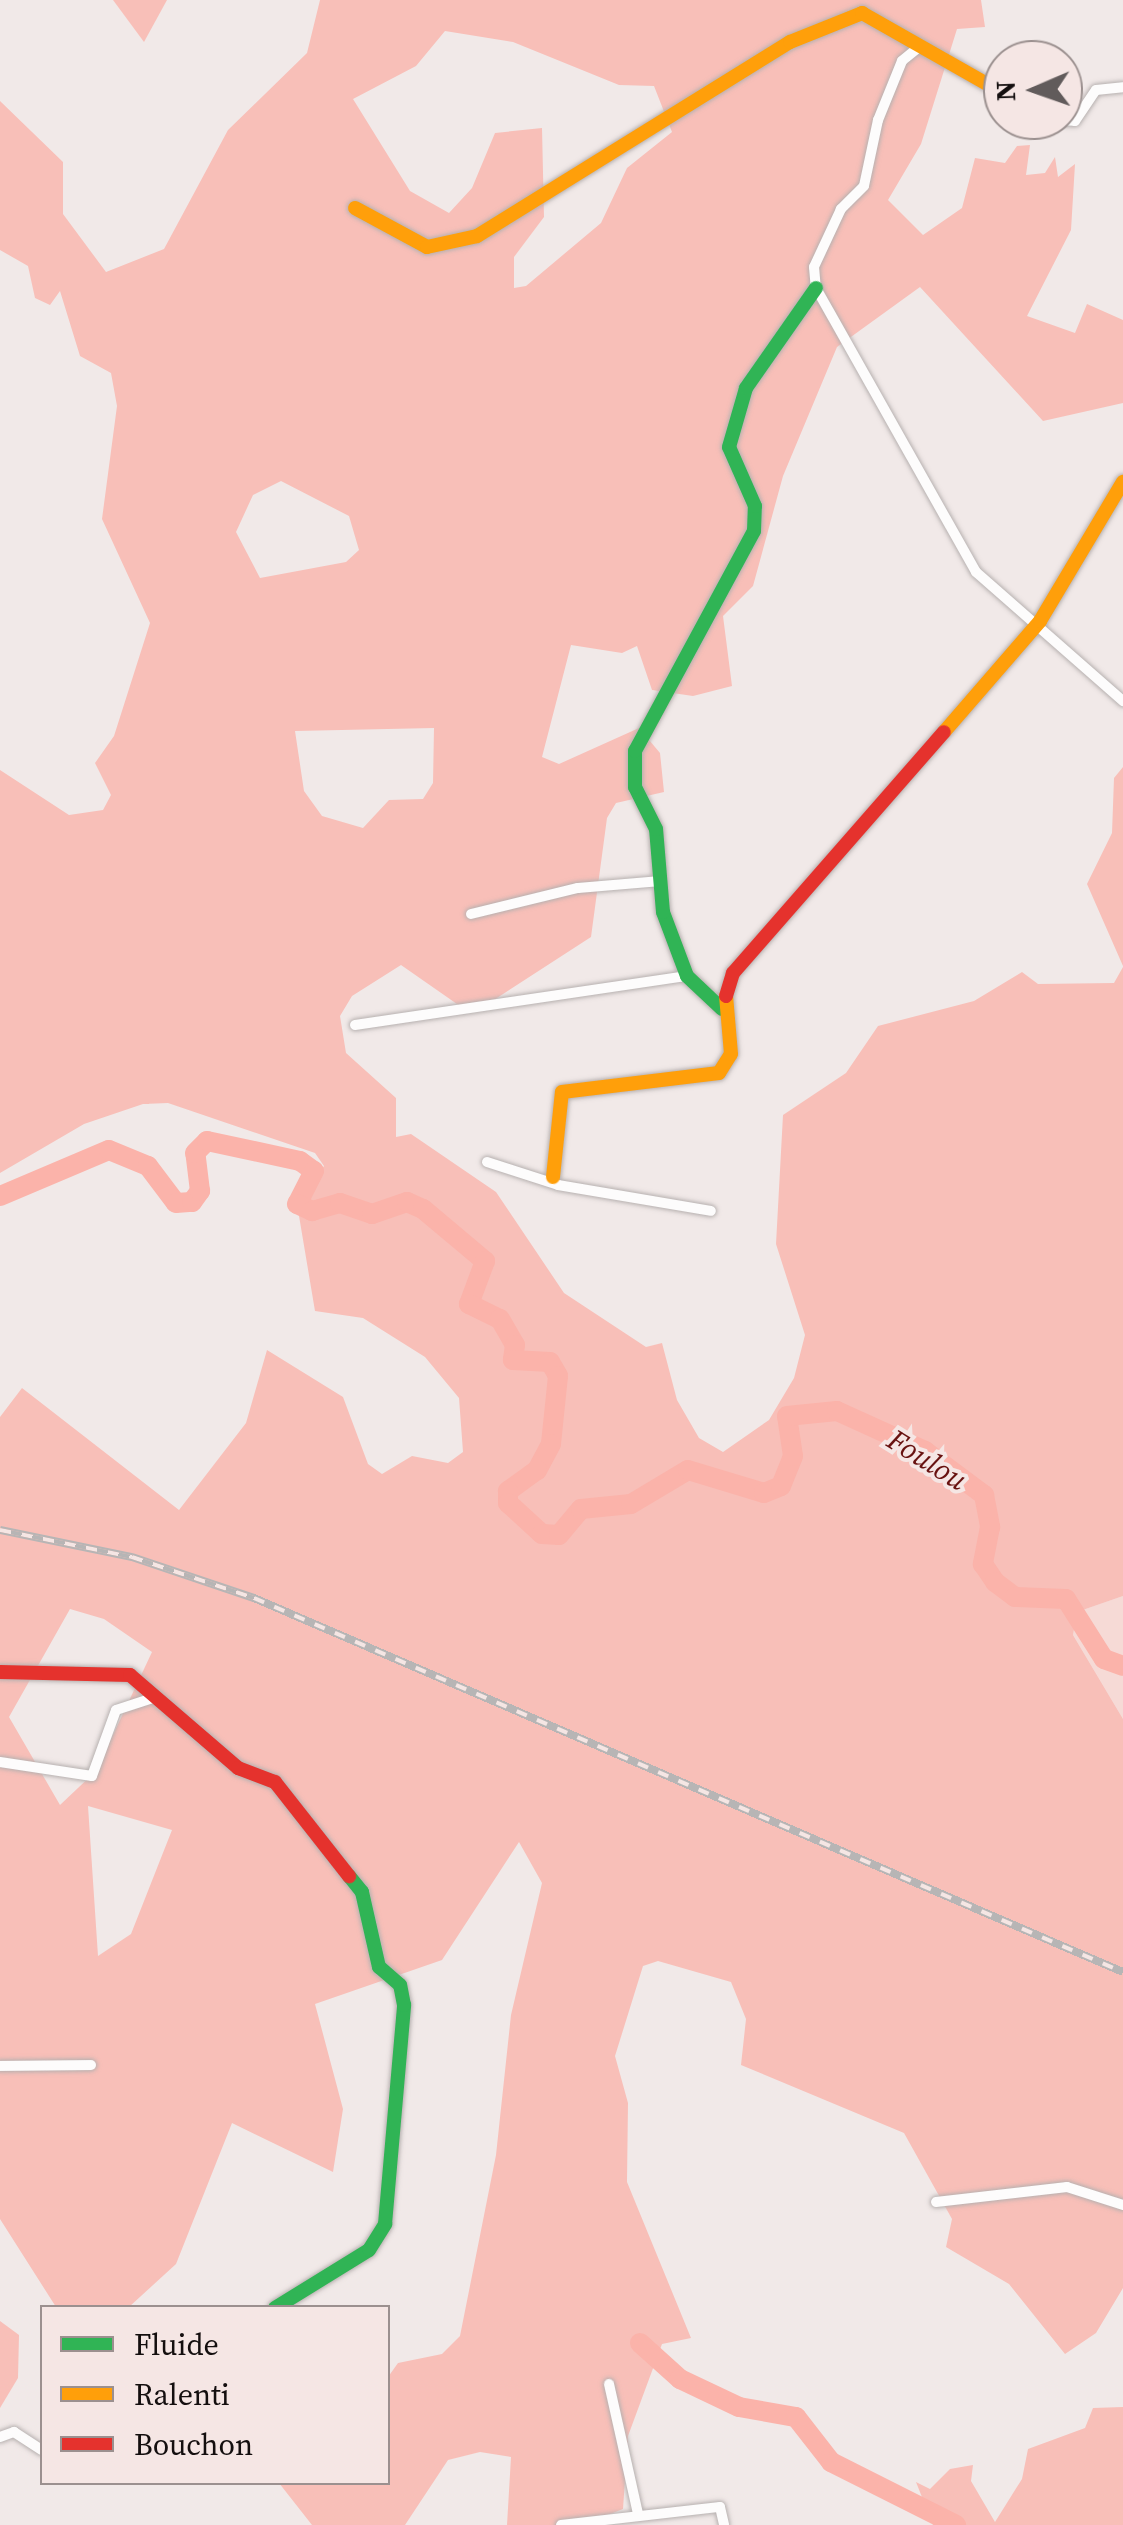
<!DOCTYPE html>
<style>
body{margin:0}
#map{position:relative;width:1123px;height:2525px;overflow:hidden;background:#f1e9e8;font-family:"Source Serif 4",serif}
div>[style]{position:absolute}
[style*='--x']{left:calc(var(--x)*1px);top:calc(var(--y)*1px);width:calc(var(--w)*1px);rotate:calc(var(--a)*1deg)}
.green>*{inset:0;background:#f6dad6}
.forest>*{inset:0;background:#f8bfb8}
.river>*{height:20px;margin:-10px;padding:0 10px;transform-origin:10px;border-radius:10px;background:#fbb3aa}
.roads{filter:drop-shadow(0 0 2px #b7b1b0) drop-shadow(0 0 2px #b7b1b0)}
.street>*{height:10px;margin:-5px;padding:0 5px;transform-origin:5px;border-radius:5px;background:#fdfcfc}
.fast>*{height:14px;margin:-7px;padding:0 7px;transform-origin:7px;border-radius:7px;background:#30b455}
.slow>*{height:14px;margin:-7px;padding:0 7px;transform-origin:7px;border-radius:7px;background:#ff9f0a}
.jam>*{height:14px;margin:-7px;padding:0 7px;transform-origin:7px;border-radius:7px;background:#e5322d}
.rail>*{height:8px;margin-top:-4px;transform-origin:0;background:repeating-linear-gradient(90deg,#f5e6e4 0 11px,#b7b5b5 0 22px);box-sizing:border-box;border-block:2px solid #b7b5b5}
span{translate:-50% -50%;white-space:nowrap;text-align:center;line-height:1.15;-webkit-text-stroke:8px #f5e6e4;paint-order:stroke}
.water-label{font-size:30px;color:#681210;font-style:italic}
.legend{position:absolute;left:40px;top:2305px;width:350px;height:180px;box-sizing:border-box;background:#f5e6e4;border:2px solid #9b908f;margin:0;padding:12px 18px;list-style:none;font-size:30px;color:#140f0f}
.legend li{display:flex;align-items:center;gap:20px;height:50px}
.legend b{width:50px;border:2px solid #9b908f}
.north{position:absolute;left:983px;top:40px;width:100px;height:100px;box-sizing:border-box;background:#f5e6e4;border:2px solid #9b908f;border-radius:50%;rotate:268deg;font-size:28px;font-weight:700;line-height:40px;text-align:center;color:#140f0f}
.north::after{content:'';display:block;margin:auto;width:35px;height:45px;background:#615b5b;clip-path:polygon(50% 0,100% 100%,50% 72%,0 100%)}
</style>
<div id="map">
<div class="green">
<div style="clip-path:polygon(1123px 1596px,1123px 1719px,1073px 1635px,1077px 1612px)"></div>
</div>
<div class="forest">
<div style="clip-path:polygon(113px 0,167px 0,144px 42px)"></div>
<div style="clip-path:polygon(evenodd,320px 0,981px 0,985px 27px,957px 29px,921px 144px,888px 200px,923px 235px,962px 208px,975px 158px,1005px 163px,1017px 146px,1030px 145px,1026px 175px,1045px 173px,1055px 157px,1058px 177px,1075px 164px,1071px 230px,1027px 316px,1075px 333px,1087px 304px,1123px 320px,1123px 403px,1043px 421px,920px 287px,837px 347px,783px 476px,753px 586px,723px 616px,732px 686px,693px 696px,652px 690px,637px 646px,622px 653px,571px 645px,542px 757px,559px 764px,639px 728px,660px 753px,664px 792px,616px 803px,607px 818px,591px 937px,483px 1007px,467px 1011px,401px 965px,352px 996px,340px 1016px,346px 1053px,396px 1098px,396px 1137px,411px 1134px,496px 1192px,564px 1293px,646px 1347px,662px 1343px,677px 1400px,699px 1438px,723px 1452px,769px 1420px,794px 1378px,805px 1335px,776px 1244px,783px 1115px,846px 1073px,878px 1026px,974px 1001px,1022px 972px,1038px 984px,1114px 983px,1123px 967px,1123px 1596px,1077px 1612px,1073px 1635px,1123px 1719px,1123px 2288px,1096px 2333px,1065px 2354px,1009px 2284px,946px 2247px,952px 2219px,904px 2133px,741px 2065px,746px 2019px,731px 1982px,658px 1961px,643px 1966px,615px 2056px,628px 2103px,627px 2182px,691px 2338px,662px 2344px,628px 2436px,623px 2509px,582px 2525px,507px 2525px,511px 2457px,480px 2452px,448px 2460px,405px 2525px,312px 2525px,279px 2483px,388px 2482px,388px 2377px,398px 2363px,442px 2354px,460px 2336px,496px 2155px,511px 2015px,542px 1883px,519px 1842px,442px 1960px,315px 2004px,343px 2109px,333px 2172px,232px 2123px,176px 2264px,129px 2307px,56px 2307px,0 2219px,0 1417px,22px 1388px,179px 1510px,246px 1423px,267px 1350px,343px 1397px,368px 1464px,382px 1474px,412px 1456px,448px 1463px,463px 1452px,459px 1398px,425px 1357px,363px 1318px,315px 1311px,297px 1204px,324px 1166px,315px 1153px,168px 1103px,143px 1104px,84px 1124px,0 1173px,0 770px,69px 815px,103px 810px,111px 795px,95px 763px,114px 736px,150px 623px,102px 519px,117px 406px,111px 373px,80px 356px,60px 291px,50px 305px,35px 298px,28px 266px,0 250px,0 101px,63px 162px,63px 214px,106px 272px,164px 249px,228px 130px,307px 53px,320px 0,445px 31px,513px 42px,619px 85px,654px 86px,672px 132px,627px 168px,601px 223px,526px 286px,514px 288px,514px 257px,544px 217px,542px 128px,495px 133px,472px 188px,449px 213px,410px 191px,353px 99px,416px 66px,445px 31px,320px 0,281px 481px,349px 516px,359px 550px,346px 562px,260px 578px,236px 532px,253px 495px,281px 481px,320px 0,434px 728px,433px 783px,423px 799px,389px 800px,363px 828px,322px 816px,304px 791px,295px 731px,434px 728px,320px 0,70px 1609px,104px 1619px,152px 1652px,96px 1771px,60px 1805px,9px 1717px,70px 1609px,320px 0,88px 1806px,172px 1830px,131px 1934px,98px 1956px,88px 1806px)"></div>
<div style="clip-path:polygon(1123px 767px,1123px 966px,1087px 884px,1112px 833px,1114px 778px)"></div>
<div style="clip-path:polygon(0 2321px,19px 2335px,18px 2378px,0 2408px)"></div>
<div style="clip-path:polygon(1123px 2407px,1123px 2525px,933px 2525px,916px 2482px,930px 2489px,950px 2469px,973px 2465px,971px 2481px,995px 2522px,1022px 2479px,1028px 2449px,1085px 2428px,1093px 2408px)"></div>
</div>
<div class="river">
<div style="--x:0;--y:1196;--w:118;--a:-22.9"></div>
<div style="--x:109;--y:1150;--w:42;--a:22.3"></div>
<div style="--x:148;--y:1166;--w:46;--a:52.9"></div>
<div style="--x:176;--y:1203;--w:16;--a:-4"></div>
<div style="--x:192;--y:1202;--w:14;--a:-54"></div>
<div style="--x:200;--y:1191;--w:38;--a:-97"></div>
<div style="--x:195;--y:1153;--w:17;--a:-45"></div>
<div style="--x:207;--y:1141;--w:95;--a:12.1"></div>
<div style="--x:300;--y:1161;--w:17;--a:36"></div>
<div style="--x:314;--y:1171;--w:37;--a:117"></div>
<div style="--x:297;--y:1204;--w:17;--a:25"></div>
<div style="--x:312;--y:1211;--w:29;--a:-16"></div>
<div style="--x:340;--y:1203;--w:34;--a:19"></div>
<div style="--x:372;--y:1214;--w:37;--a:-19"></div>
<div style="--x:407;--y:1202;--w:17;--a:24"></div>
<div style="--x:423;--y:1209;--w:81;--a:40"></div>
<div style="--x:485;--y:1261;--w:46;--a:110.4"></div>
<div style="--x:469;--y:1304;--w:34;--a:26"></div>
<div style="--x:500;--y:1319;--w:30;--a:60"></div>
<div style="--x:515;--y:1345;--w:15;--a:98"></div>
<div style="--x:513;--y:1360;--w:37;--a:3"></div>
<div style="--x:550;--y:1362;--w:16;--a:60"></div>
<div style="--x:558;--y:1376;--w:68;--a:95.9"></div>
<div style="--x:551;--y:1444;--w:30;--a:118"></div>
<div style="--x:537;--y:1470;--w:36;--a:144"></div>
<div style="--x:508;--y:1491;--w:12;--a:90"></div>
<div style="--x:508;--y:1503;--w:46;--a:42.4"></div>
<div style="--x:542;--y:1534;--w:17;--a:3"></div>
<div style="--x:559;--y:1535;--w:34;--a:-50"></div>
<div style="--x:581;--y:1509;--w:50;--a:-5.7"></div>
<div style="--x:631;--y:1504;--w:66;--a:-30.8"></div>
<div style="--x:688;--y:1470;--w:79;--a:16.8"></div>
<div style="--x:764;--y:1493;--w:18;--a:-22"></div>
<div style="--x:781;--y:1486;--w:32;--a:-68"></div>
<div style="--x:793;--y:1456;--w:40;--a:-98.5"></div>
<div style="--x:787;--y:1416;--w:50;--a:-5.7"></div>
<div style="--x:837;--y:1411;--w:97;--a:24.4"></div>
<div style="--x:925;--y:1451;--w:74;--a:36.7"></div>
<div style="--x:984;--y:1495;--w:33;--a:79"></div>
<div style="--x:990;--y:1527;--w:38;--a:101"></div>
<div style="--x:983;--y:1564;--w:22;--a:56"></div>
<div style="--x:995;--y:1582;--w:25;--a:37"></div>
<div style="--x:1015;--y:1597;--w:51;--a:2.2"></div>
<div style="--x:1066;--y:1599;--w:71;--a:57.7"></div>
<div style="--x:1104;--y:1659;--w:20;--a:20"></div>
<div style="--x:640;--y:2343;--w:54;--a:42"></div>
<div style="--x:680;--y:2379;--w:65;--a:25.4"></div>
<div style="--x:739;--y:2407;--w:58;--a:10"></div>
<div style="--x:796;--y:2417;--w:57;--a:52.1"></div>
<div style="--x:831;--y:2462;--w:140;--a:26.7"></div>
</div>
<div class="roads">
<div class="street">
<div style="--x:919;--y:47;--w:22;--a:141"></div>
<div style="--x:902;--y:61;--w:64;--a:112.1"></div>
<div style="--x:878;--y:120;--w:67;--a:102"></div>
<div style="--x:864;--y:186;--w:33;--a:135"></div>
<div style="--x:841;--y:209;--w:64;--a:115"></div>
<div style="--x:814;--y:267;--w:21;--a:85"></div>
<div style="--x:816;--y:288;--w:326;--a:60.6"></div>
<div style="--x:976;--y:572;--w:196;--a:41.3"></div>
<div style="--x:1052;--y:120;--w:23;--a:2"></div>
<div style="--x:1075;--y:121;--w:37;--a:-56"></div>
<div style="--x:1096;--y:90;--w:27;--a:-6"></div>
<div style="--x:471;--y:914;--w:110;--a:-13.7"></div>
<div style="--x:578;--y:888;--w:83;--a:-4.8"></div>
<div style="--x:355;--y:1025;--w:336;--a:-8.4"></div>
<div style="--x:487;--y:1162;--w:75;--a:17.9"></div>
<div style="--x:558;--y:1185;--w:155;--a:9.6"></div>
<div style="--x:0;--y:1762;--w:93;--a:8.7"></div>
<div style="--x:92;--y:1776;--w:70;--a:-70"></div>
<div style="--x:116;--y:1710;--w:42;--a:-18"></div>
<div style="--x:0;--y:2066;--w:91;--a:-0.6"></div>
<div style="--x:936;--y:2202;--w:132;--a:-6.5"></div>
<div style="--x:1067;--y:2187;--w:59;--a:17.8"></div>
<div style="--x:609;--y:2384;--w:133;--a:77.4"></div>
<div style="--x:0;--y:2437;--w:15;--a:-20"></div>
<div style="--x:14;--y:2432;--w:33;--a:33"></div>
<div style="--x:561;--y:2525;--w:160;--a:-6.5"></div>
<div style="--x:720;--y:2507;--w:18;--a:77"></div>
</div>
<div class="fast">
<div style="--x:722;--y:1009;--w:48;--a:-136.7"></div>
<div style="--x:687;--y:976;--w:68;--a:-110.6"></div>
<div style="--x:663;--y:912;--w:83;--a:-94.8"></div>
<div style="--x:656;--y:829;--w:47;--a:-116.6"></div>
<div style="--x:635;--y:787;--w:36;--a:-90"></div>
<div style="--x:635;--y:751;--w:250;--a:-61.6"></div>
<div style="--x:754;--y:531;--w:25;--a:-88"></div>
<div style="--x:755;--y:506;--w:64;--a:-113.8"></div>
<div style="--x:729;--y:447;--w:61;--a:-73.9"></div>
<div style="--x:746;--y:388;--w:122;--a:-55"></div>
<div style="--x:275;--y:2308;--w:110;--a:-31.7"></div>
<div style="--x:369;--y:2250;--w:31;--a:-58"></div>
<div style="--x:385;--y:2224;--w:220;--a:-85"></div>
<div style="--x:404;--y:2005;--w:20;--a:-101"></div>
<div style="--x:400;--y:1985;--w:28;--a:-139"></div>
<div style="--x:379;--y:1967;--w:77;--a:-102.8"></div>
<div style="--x:362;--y:1892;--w:21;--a:-129"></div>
</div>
<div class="slow">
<div style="--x:355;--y:208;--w:82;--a:28.4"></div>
<div style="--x:427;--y:247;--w:51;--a:-12.4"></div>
<div style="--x:477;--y:236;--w:368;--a:-31.8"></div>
<div style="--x:790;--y:42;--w:78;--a:-21.9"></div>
<div style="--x:862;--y:13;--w:162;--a:29.6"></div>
<div style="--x:944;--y:732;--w:147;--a:-49.1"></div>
<div style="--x:1040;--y:621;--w:162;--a:-59.2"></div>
<div style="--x:553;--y:1177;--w:85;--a:-84"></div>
<div style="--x:562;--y:1092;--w:158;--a:-6.9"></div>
<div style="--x:719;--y:1073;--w:22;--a:-58"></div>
<div style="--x:731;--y:1054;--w:58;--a:-94.9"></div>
</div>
<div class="jam">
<div style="--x:726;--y:996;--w:24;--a:-73"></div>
<div style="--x:733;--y:973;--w:320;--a:-48.8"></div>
<div style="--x:0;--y:1672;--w:130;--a:1.3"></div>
<div style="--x:130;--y:1675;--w:143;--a:40.7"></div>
<div style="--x:238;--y:1768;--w:40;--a:21"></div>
<div style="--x:275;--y:1782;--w:120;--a:51.8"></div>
</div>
</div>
<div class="rail">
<div style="--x:0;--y:1530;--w:135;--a:11.6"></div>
<div style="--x:132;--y:1557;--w:129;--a:18.6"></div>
<div style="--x:254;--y:1598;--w:946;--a:23.29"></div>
</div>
<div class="water-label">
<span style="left:927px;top:1460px;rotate:32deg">Foulou</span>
</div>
<ul class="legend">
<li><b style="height:12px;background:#30b455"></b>Fluide</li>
<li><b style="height:12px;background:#ff9f0a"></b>Ralenti</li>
<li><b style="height:12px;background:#e5322d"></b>Bouchon</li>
</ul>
<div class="north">N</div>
</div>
